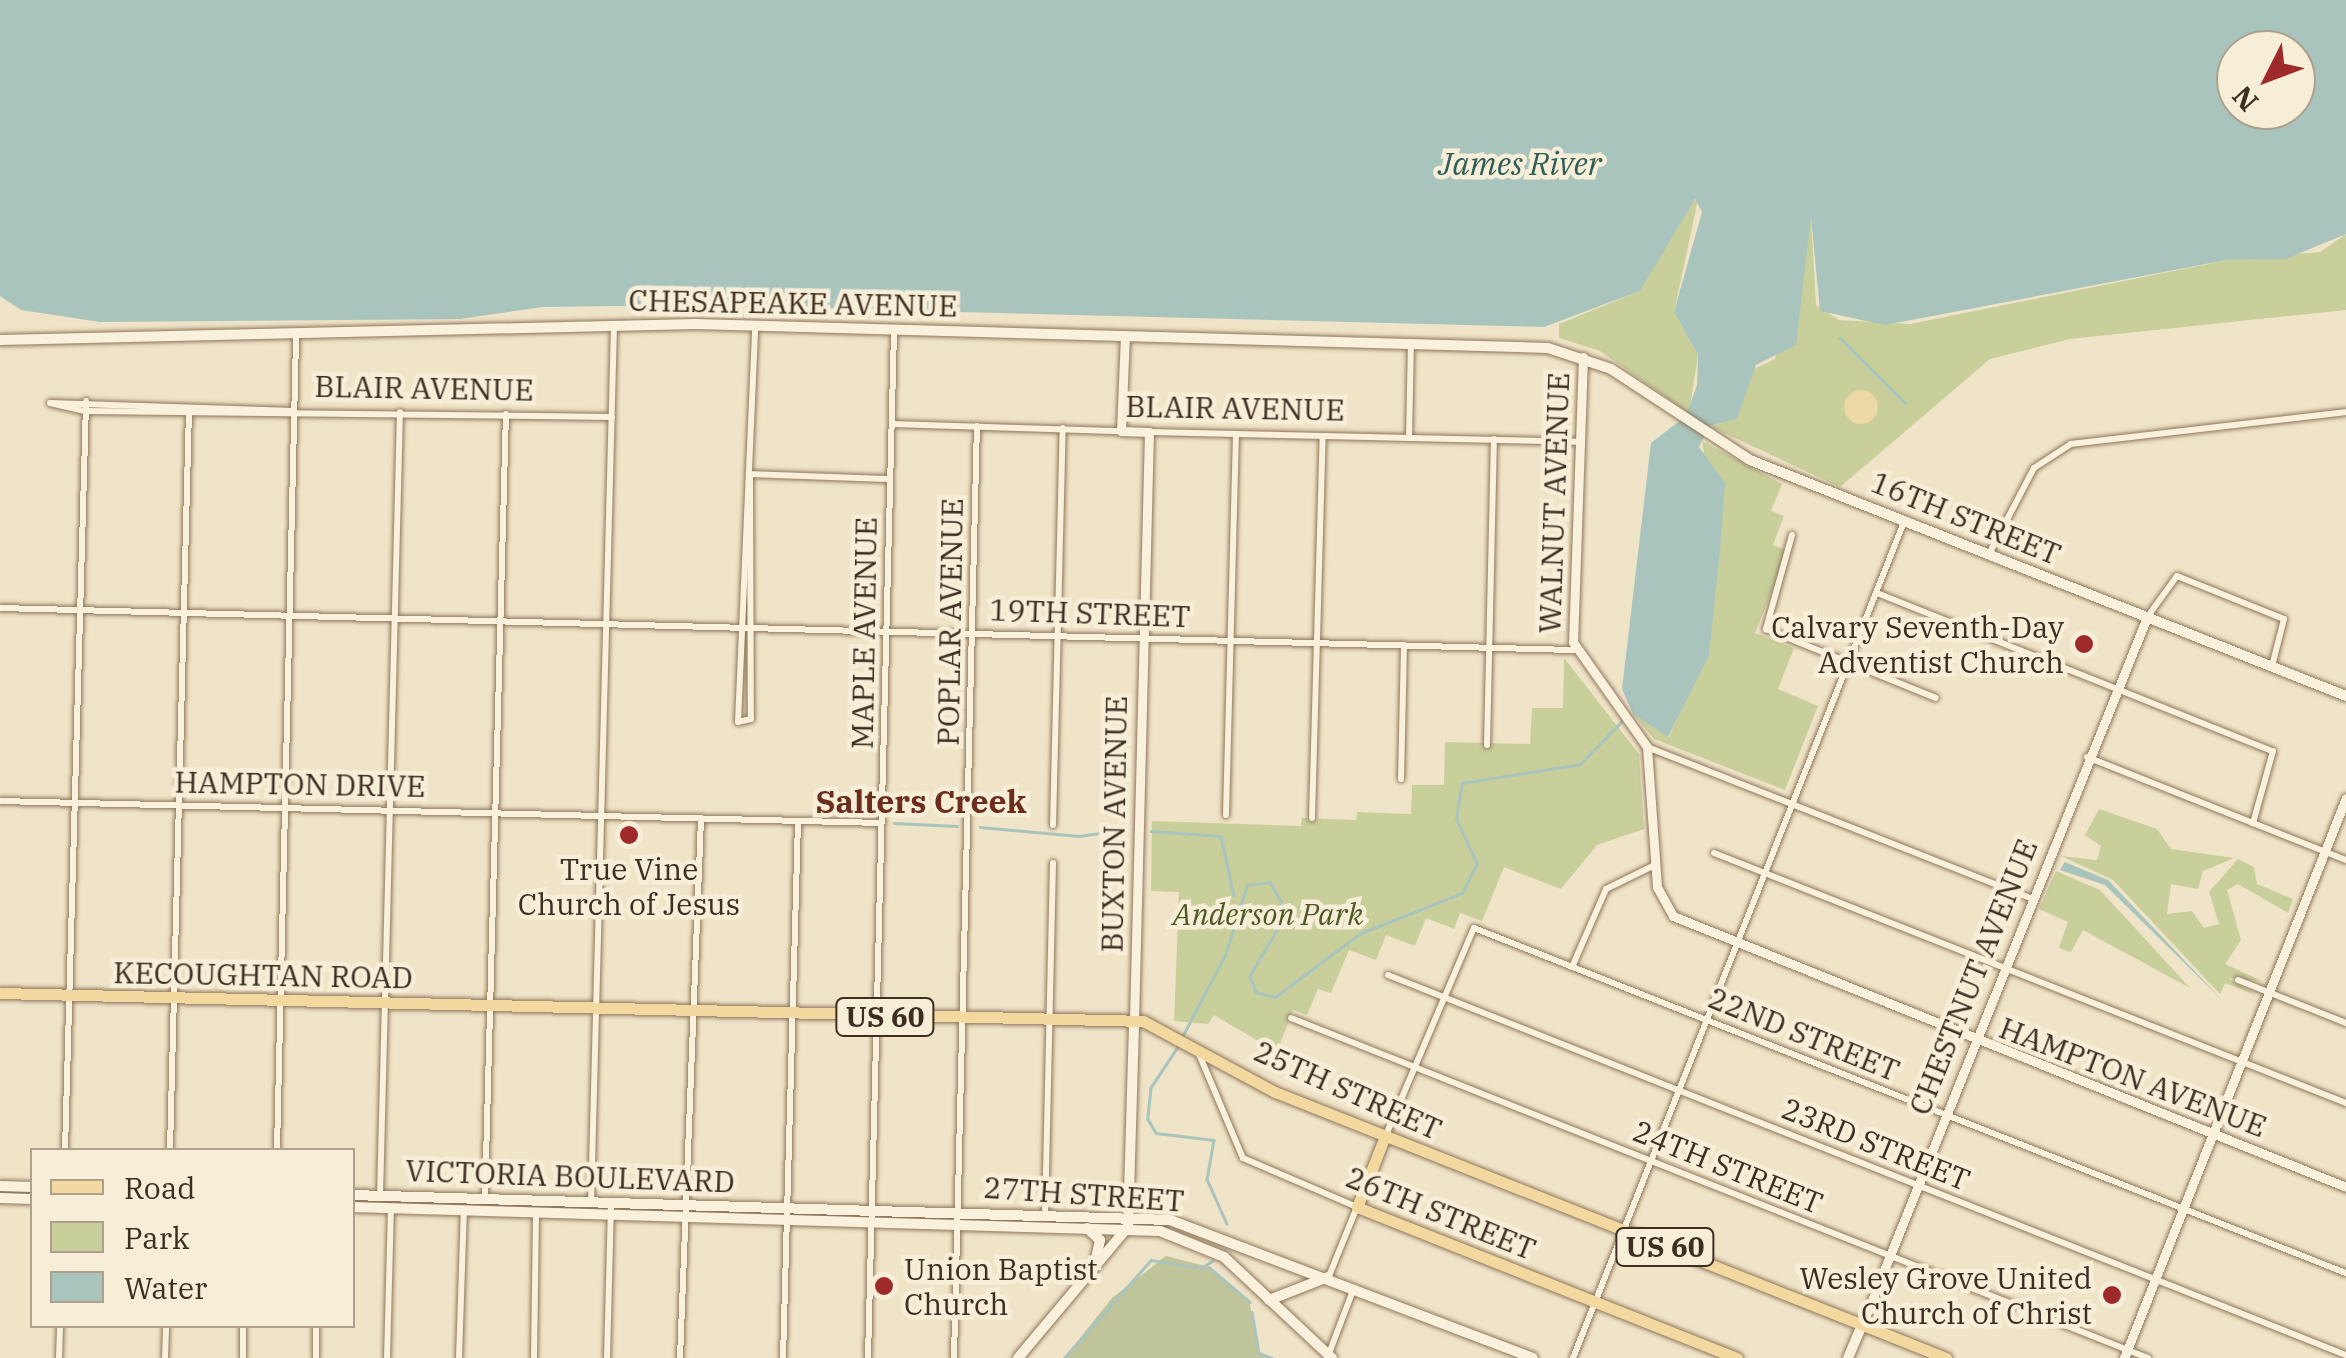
<!DOCTYPE html>
<style>
body{margin:0}
#map{position:relative;width:2346px;height:1358px;overflow:hidden;background:#f0e4c8;font-family:"IBM Plex Serif",serif}
div>[style]{position:absolute}
[style*='--x']{left:calc(var(--x)*1px);top:calc(var(--y)*1px);width:calc(var(--w)*1px);rotate:calc(var(--a)*1deg)}
.green>*{inset:0;background:#c9cf9b}
.sand>*{inset:0;background:#ecd9a5}
.round{border-radius:50%}
.cemetery>*{inset:0;background:#bfc49a}
.water>*{inset:0;background:#a9c4bc}
.stream>*{height:2.5px;margin:-1.25px;padding:0 1.25px;transform-origin:1.25px;border-radius:1.25px;background:#a9c4bc}
.roads{filter:drop-shadow(0 0 2px #8d765c) drop-shadow(0 0 2px #8d765c)}
.minor>*{height:6px;margin:-3px;padding:0 3px;transform-origin:3px;border-radius:3px;background:#faf1dc}
.tertiary>*{height:9px;margin:-4.5px;padding:0 4.5px;transform-origin:4.5px;border-radius:4.5px;background:#faf1dc}
.secondary>*{height:10px;margin:-5px;padding:0 5px;transform-origin:5px;border-radius:5px;background:#faf1dc}
.primary>*{height:11px;margin:-5.5px;padding:0 5.5px;transform-origin:5.5px;border-radius:5.5px;background:#f3d9a0}
.dots>*{width:28px;height:28px;translate:-50% -50%;box-sizing:border-box;border:5px solid #f7eed8;border-radius:50%}
span{translate:-50% -50%;white-space:nowrap;text-align:center;line-height:1.15;-webkit-text-stroke:9px #f7eed8;paint-order:stroke}
.shield-label span{padding:2px 8px;background:#f7eed8;border:2px solid;border-radius:8px;-webkit-text-stroke-width:0}
.shield-label{font-size:28px;color:#3d2e20;font-weight:700}
.street-label{font-size:30px;color:#3d2e20}
.poi-label{font-size:30px;color:#3d2e20}
.right{translate:-100% -50%;text-align:right}
.left{translate:0 -50%;text-align:left}
.park-label{font-size:30px;color:#4d5a26;font-style:italic}
.water-label{font-size:32px;color:#2f5d5a;font-style:italic}
.neighbourhood-label{font-size:32px;color:#6b2e1e;font-weight:700}
.legend{position:absolute;left:30px;top:1148px;width:325px;height:180px;box-sizing:border-box;background:#f7eed8;border:2px solid #ada18e;margin:0;padding:12px 18px;list-style:none;font-size:30px;color:#3d2e20}
.legend li{display:flex;align-items:center;gap:20px;height:50px}
.legend b{width:50px;border:2px solid #ada18e}
.north{position:absolute;left:2216px;top:30px;width:100px;height:100px;box-sizing:border-box;background:#f7eed8;border:2px solid #ada18e;border-radius:50%;rotate:228deg;font-size:28px;font-weight:700;line-height:40px;text-align:center;color:#3d2e20}
.north::after{content:'';display:block;margin:auto;width:35px;height:45px;background:#9e2a2b;clip-path:polygon(50% 0,100% 100%,50% 72%,0 100%)}
</style>
<div id="map">
<div class="green">
<div style="clip-path:polygon(1698px 200px,1674px 312px,1698px 355px,1689px 413px,1600px 351px,1559px 338px,1559px 324px,1640px 291px,1685px 202px)"></div>
<div style="clip-path:polygon(1811px 216px,1816px 305px,1839px 320px,1910px 324px,2228px 260px,2320px 252px,2346px 234px,2346px 310px,2070px 339px,1990px 359px,1840px 487px,1709px 426px,1737px 419px,1752px 370px,1775px 359px)"></div>
<div style="clip-path:polygon(1702px 441px,1782px 484px,1771px 511px,1784px 516px,1773px 545px,1788px 551px,1755px 633px,1794px 648px,1778px 689px,1818px 706px,1785px 790px,1654px 739px,1633px 714px,1669px 737px,1709px 647px,1720px 552px)"></div>
<div style="clip-path:polygon(1564px 658px,1639px 754px,1644px 829px,1597px 845px,1561px 889px,1504px 867px,1482px 921px,1460px 913px,1454px 929px,1426px 918px,1415px 946px,1386px 935px,1376px 960px,1349px 950px,1331px 993px,1318px 989px,1307px 1015px,1293px 1010px,1277px 1052px,1214px 1015px,1208px 1024px,1174px 1021px,1179px 892px,1151px 891px,1152px 821px,1301px 826px,1302px 818px,1356px 820px,1357px 812px,1411px 814px,1412px 785px,1444px 785px,1445px 742px,1530px 744px,1532px 708px,1563px 708px)"></div>
<div style="clip-path:polygon(2099px 809px,2157px 829px,2171px 849px,2234px 858px,2203px 871px,2198px 889px,2171px 884px,2167px 914px,2192px 911px,2204px 928px,2219px 924px,2209px 892px,2238px 859px,2254px 867px,2257px 884px,2293px 899px,2288px 913px,2238px 884px,2227px 890px,2241px 940px,2225px 964px,2262px 981px,2228px 978px,2256px 995px,2225px 983px,2220px 994px,2113px 880px,2061px 856px,2097px 860px,2101px 846px,2085px 835px)"></div>
<div style="clip-path:polygon(2056px 871px,2100px 890px,2190px 988px,2083px 930px,2071px 952px,2059px 948px,2068px 922px,2039px 909px)"></div>
</div>
<div class="sand">
<div class="round" style="left:1844px;top:390px;width:34px;height:34px"></div>
</div>
<div class="cemetery">
<div style="clip-path:polygon(1166px 1256px,1209px 1267px,1249px 1300px,1259px 1353px,1272px 1358px,1064px 1358px,1112px 1298px)"></div>
</div>
<div class="water">
<div style="clip-path:polygon(evenodd,0 0,2346px 0,2346px 234px,2286px 259px,2227px 260px,1885px 325px,1820px 311px,1811px 217px,1796px 345px,1756px 365px,1737px 419px,1709px 426px,1699px 447px,1725px 483px,1720px 552px,1709px 655px,1668px 737px,1633px 714px,1622px 689px,1651px 443px,1686px 416px,1697px 385px,1698px 355px,1674px 312px,1702px 212px,1695px 199px,1640px 291px,1544px 327px,688px 305px,542px 307px,460px 319px,100px 322px,21px 310px,0 296px,0 0,2236px 50px,2296px 50px,2296px 110px,2236px 110px,2236px 50px)"></div>
<div style="clip-path:polygon(2065px 862px,2108px 880px,2224px 1002px,2105px 885px,2060px 870px)"></div>
</div>
<div class="stream">
<div style="--x:1840;--y:338;--w:92;--a:45"></div>
<div style="--x:816;--y:802;--w:54;--a:9.6"></div>
<div style="--x:894;--y:823;--w:63;--a:2.7"></div>
<div style="--x:980;--y:827;--w:99;--a:5.2"></div>
<div style="--x:1079;--y:836;--w:49;--a:-8.1"></div>
<div style="--x:1151;--y:831;--w:70;--a:4.1"></div>
<div style="--x:1221;--y:836;--w:61;--a:77.8"></div>
<div style="--x:1183;--y:1035;--w:90;--a:-62.3"></div>
<div style="--x:1225;--y:955;--w:73;--a:-72.6"></div>
<div style="--x:1247;--y:885;--w:23;--a:-7"></div>
<div style="--x:1270;--y:882;--w:22;--a:60"></div>
<div style="--x:1281;--y:901;--w:28;--a:96"></div>
<div style="--x:1278;--y:929;--w:55;--a:120.8"></div>
<div style="--x:1250;--y:976;--w:17;--a:69"></div>
<div style="--x:1256;--y:992;--w:20;--a:15"></div>
<div style="--x:1275;--y:997;--w:107;--a:-36.7"></div>
<div style="--x:1361;--y:933;--w:109;--a:-21.6"></div>
<div style="--x:1462;--y:893;--w:33;--a:-63"></div>
<div style="--x:1477;--y:864;--w:50;--a:-115"></div>
<div style="--x:1456;--y:819;--w:36;--a:-81"></div>
<div style="--x:1462;--y:783;--w:120;--a:-9.1"></div>
<div style="--x:1580;--y:764;--w:60;--a:-45.7"></div>
<div style="--x:1178;--y:1047;--w:49;--a:123.4"></div>
<div style="--x:1151;--y:1088;--w:31;--a:96"></div>
<div style="--x:1148;--y:1119;--w:16;--a:60"></div>
<div style="--x:1156;--y:1133;--w:58;--a:6.9"></div>
<div style="--x:1214;--y:1140;--w:40;--a:100"></div>
<div style="--x:1207;--y:1179;--w:49;--a:66"></div>
<div style="--x:1209;--y:1267;--w:54;--a:40.5"></div>
<div style="--x:1252;--y:1312;--w:42;--a:80.3"></div>
<div style="--x:1259;--y:1353;--w:14;--a:21"></div>
<div style="--x:1064;--y:1358;--w:131;--a:-48.4"></div>
<div style="--x:1151;--y:1260;--w:51;--a:9.1"></div>
<div style="--x:1201;--y:1268;--w:13;--a:-32"></div>
</div>
<div class="roads">
<div class="minor">
<div style="--x:294;--y:411;--w:244;--a:-178.1"></div>
<div style="--x:50;--y:403;--w:37;--a:13"></div>
<div style="--x:86;--y:411;--w:526;--a:0.65"></div>
<div style="--x:892;--y:424;--w:229;--a:1.8"></div>
<div style="--x:1150;--y:432;--w:428;--a:1.3"></div>
<div style="--x:1409;--y:437;--w:93;--a:-88.8"></div>
<div style="--x:750;--y:474;--w:245;--a:89.8"></div>
<div style="--x:751;--y:719;--w:13;--a:167"></div>
<div style="--x:738;--y:722;--w:396;--a:-87.5"></div>
<div style="--x:751;--y:474;--w:139;--a:2.1"></div>
<div style="--x:1792;--y:535;--w:98;--a:105.5"></div>
<div style="--x:1766;--y:629;--w:183;--a:22.1"></div>
<div style="--x:1989;--y:554;--w:97;--a:-62.4"></div>
<div style="--x:2034;--y:468;--w:44;--a:-33"></div>
<div style="--x:2071;--y:444;--w:277;--a:-6.6"></div>
<div style="--x:1877;--y:593;--w:426;--a:21.8"></div>
<div style="--x:2273;--y:751;--w:75;--a:105.5"></div>
<div style="--x:0;--y:608;--w:1576;--a:1.53"></div>
<div style="--x:2148;--y:616;--w:49;--a:-54.1"></div>
<div style="--x:2177;--y:576;--w:115;--a:21.9"></div>
<div style="--x:2284;--y:619;--w:49;--a:104.3"></div>
<div style="--x:1487;--y:745;--w:306;--a:-88.7"></div>
<div style="--x:1647;--y:747;--w:413;--a:21.5"></div>
<div style="--x:2087;--y:757;--w:279;--a:21.7"></div>
<div style="--x:1401;--y:779;--w:134;--a:-88.7"></div>
<div style="--x:0;--y:801;--w:881;--a:1.43"></div>
<div style="--x:1226;--y:815;--w:380;--a:-88.5"></div>
<div style="--x:1312;--y:818;--w:382;--a:-88.4"></div>
<div style="--x:1053;--y:825;--w:397;--a:-88.6"></div>
<div style="--x:1714;--y:853;--w:680;--a:21.58"></div>
<div style="--x:1572;--y:967;--w:85;--a:-66.4"></div>
<div style="--x:1606;--y:889;--w:55;--a:-26.1"></div>
<div style="--x:1388;--y:975;--w:1031;--a:21.64"></div>
<div style="--x:2238;--y:980;--w:116;--a:21.7"></div>
<div style="--x:1291;--y:1018;--w:922;--a:21.64"></div>
<div style="--x:1199;--y:1054;--w:113;--a:67.1"></div>
<div style="--x:1243;--y:1158;--w:124;--a:23.3"></div>
<div style="--x:1357;--y:1207;--w:74;--a:112.1"></div>
<div style="--x:1386;--y:1135;--w:225;--a:-67"></div>
<div style="--x:1474;--y:928;--w:938;--a:21.59"></div>
<div style="--x:65;--y:1150;--w:749;--a:-88.39"></div>
<div style="--x:170;--y:1150;--w:738;--a:-88.53"></div>
<div style="--x:277;--y:1150;--w:815;--a:-88.66"></div>
<div style="--x:380;--y:1196;--w:784;--a:-88.54"></div>
<div style="--x:485;--y:1198;--w:784;--a:-88.47"></div>
<div style="--x:591;--y:1204;--w:877;--a:-88.5"></div>
<div style="--x:1045;--y:1216;--w:353;--a:-88.7"></div>
<div style="--x:1328;--y:1356;--w:73;--a:-69.1"></div>
<div style="--x:59;--y:1358;--w:32;--a:-88"></div>
<div style="--x:165;--y:1358;--w:32;--a:-88"></div>
<div style="--x:243;--y:1358;--w:32;--a:-90"></div>
<div style="--x:316;--y:1358;--w:32;--a:-90"></div>
<div style="--x:387;--y:1358;--w:149;--a:-88.5"></div>
<div style="--x:459;--y:1358;--w:148;--a:-88.1"></div>
<div style="--x:534;--y:1358;--w:147;--a:-89.2"></div>
<div style="--x:607;--y:1358;--w:155;--a:-88.5"></div>
<div style="--x:680;--y:1358;--w:540;--a:-87.77"></div>
<div style="--x:783;--y:1358;--w:537;--a:-88.4"></div>
<div style="--x:868;--y:1358;--w:1028;--a:-88.55"></div>
<div style="--x:954;--y:1358;--w:932;--a:-88.59"></div>
<div style="--x:1573;--y:1358;--w:899;--a:-68.4"></div>
</div>
<div class="tertiary">
<div style="--x:1125;--y:335;--w:96;--a:92.4"></div>
<div style="--x:1121;--y:431;--w:28;--a:2"></div>
<div style="--x:1149;--y:432;--w:589;--a:91.46"></div>
<div style="--x:1583;--y:357;--w:285;--a:92"></div>
<div style="--x:1573;--y:642;--w:128;--a:54.8"></div>
<div style="--x:1647;--y:747;--w:140;--a:85.9"></div>
<div style="--x:1657;--y:887;--w:33;--a:61"></div>
<div style="--x:1673;--y:916;--w:726;--a:21.93"></div>
<div style="--x:1862;--y:1325;--w:763;--a:-68.07"></div>
<div style="--x:2124;--y:1358;--w:602;--a:-68.38"></div>
</div>
<div class="secondary">
<div style="--x:0;--y:340;--w:696;--a:-1.32"></div>
<div style="--x:696;--y:324;--w:852;--a:1.61"></div>
<div style="--x:1548;--y:348;--w:66;--a:18.4"></div>
<div style="--x:1611;--y:369;--w:166;--a:33.2"></div>
<div style="--x:1750;--y:460;--w:641;--a:21.6"></div>
<div style="--x:0;--y:1186;--w:32;--a:2"></div>
<div style="--x:352;--y:1195;--w:818;--a:1.75"></div>
<div style="--x:1170;--y:1220;--w:388;--a:20.8"></div>
<div style="--x:0;--y:1198;--w:32;--a:2"></div>
<div style="--x:352;--y:1207;--w:808;--a:1.7"></div>
<div style="--x:1160;--y:1231;--w:69;--a:22.1"></div>
<div style="--x:1224;--y:1257;--w:148;--a:43.1"></div>
<div style="--x:1087;--y:1228;--w:18;--a:43"></div>
<div style="--x:1100;--y:1240;--w:24;--a:102"></div>
<div style="--x:1269;--y:1300;--w:63;--a:-21.3"></div>
<div style="--x:1018;--y:1358;--w:171;--a:-50"></div>
<div style="--x:1128;--y:1227;--w:206;--a:-88.3"></div>
<div style="--x:1848;--y:1358;--w:36;--a:-67"></div>
</div>
<div class="primary">
<div style="--x:0;--y:993;--w:1143;--a:1.4"></div>
<div style="--x:1143;--y:1021;--w:150;--a:28.3"></div>
<div style="--x:1275;--y:1092;--w:722;--a:21.62"></div>
<div style="--x:1385;--y:1136;--w:76;--a:111.5"></div>
<div style="--x:1357;--y:1207;--w:409;--a:21.7"></div>
</div>
</div>
<div class="dots">
<div style="left:2084px;top:644px;background:#9e2a2b"></div>
<div style="left:629px;top:835px;background:#9e2a2b"></div>
<div style="left:884px;top:1286px;background:#9e2a2b"></div>
<div style="left:2112px;top:1295px;background:#9e2a2b"></div>
</div>
<div class="shield-label">
<span style="left:885px;top:1017px">US 60</span>
<span style="left:1665px;top:1247px">US 60</span>
</div>
<div class="street-label">
<span style="left:793px;top:303px;rotate:1deg">CHESAPEAKE AVENUE</span>
<span style="left:424px;top:388px;rotate:1deg">BLAIR AVENUE</span>
<span style="left:1235px;top:408px;rotate:1deg">BLAIR AVENUE</span>
<span style="left:1554px;top:503px;rotate:-88deg">WALNUT AVENUE</span>
<span style="left:1966px;top:518px;rotate:22deg">16TH STREET</span>
<span style="left:1090px;top:613px;rotate:2deg">19TH STREET</span>
<span style="left:950px;top:622px;rotate:-89deg">POPLAR AVENUE</span>
<span style="left:864px;top:633px;rotate:-89deg">MAPLE AVENUE</span>
<span style="left:300px;top:784px;rotate:1deg">HAMPTON DRIVE</span>
<span style="left:1114px;top:824px;rotate:-89deg">BUXTON AVENUE</span>
<span style="left:263px;top:975px;rotate:1deg">KECOUGHTAN ROAD</span>
<span style="left:1973px;top:977px;rotate:-68deg">CHESTNUT AVENUE</span>
<span style="left:1804px;top:1034px;rotate:22deg">22ND STREET</span>
<span style="left:2133px;top:1077px;rotate:21deg">HAMPTON AVENUE</span>
<span style="left:1348px;top:1090px;rotate:24deg">25TH STREET</span>
<span style="left:1876px;top:1144px;rotate:22deg">23RD STREET</span>
<span style="left:1728px;top:1167px;rotate:22deg">24TH STREET</span>
<span style="left:570px;top:1176px;rotate:2deg">VICTORIA BOULEVARD</span>
<span style="left:1084px;top:1194px;rotate:4deg">27TH STREET</span>
<span style="left:1441px;top:1213px;rotate:22deg">26TH STREET</span>
</div>
<div class="poi-label">
<span class="right" style="left:2064px;top:644px">Calvary Seventh-Day<br>Adventist Church</span>
<span style="left:629px;top:886px">True Vine<br>Church of Jesus</span>
<span class="left" style="left:904px;top:1286px">Union Baptist<br>Church</span>
<span class="right" style="left:2092px;top:1295px">Wesley Grove United<br>Church of Christ</span>
</div>
<div class="park-label">
<span style="left:1268px;top:914px">Anderson Park</span>
</div>
<div class="water-label">
<span style="left:1520px;top:163px">James River</span>
</div>
<div class="neighbourhood-label">
<span style="left:921px;top:801px">Salters Creek</span>
</div>
<ul class="legend">
<li><b style="height:12px;background:#f3d9a0"></b>Road</li>
<li><b style="height:28px;background:#c9cf9b"></b>Park</li>
<li><b style="height:28px;background:#a9c4bc"></b>Water</li>
</ul>
<div class="north">N</div>
</div>
